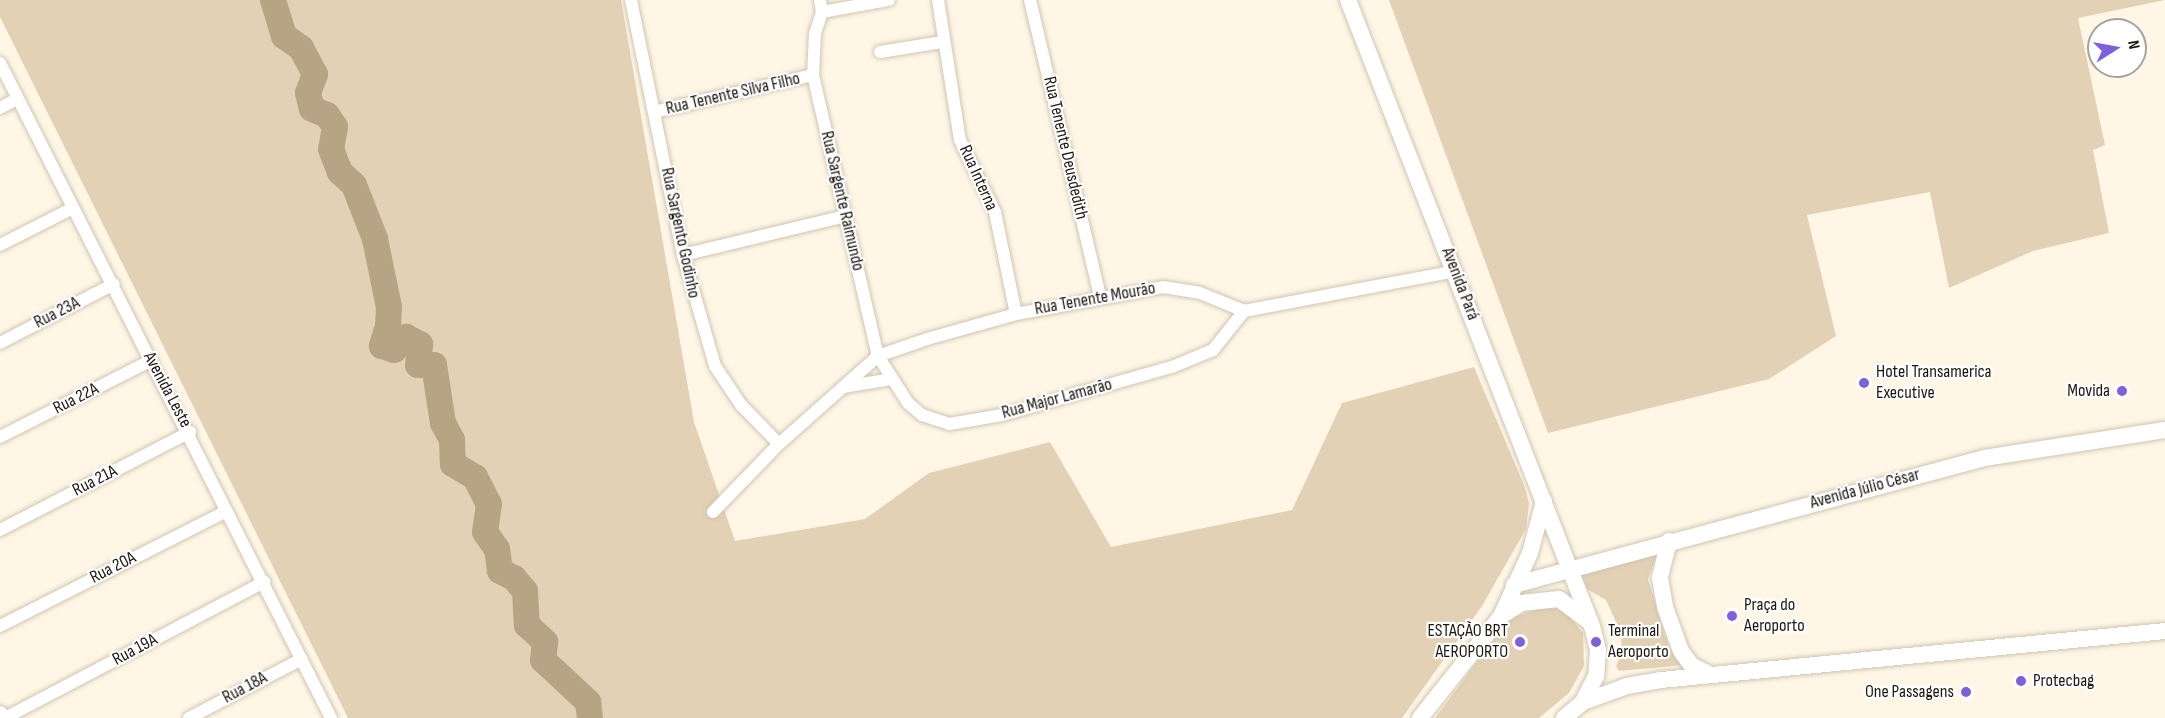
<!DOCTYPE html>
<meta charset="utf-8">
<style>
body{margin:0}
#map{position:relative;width:2165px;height:718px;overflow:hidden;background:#fff6e6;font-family:"Sofia Sans Condensed",sans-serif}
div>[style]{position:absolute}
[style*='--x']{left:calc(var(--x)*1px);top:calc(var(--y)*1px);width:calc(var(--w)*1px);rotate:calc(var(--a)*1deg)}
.green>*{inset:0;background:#e2d1b4}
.river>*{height:26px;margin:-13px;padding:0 13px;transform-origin:13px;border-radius:13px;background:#b7a485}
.roads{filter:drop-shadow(0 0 2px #cfc5b2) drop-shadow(0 0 2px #cfc5b2)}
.street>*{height:12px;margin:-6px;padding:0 6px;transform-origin:6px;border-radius:6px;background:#fff}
.secondary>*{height:16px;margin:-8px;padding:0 8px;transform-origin:8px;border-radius:8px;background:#fff}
.dots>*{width:16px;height:16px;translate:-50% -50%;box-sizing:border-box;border:3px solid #fff;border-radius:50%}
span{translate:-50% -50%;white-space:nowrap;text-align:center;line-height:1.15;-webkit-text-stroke:4.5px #fff;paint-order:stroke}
.street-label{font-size:18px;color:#1c1812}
.poi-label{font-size:18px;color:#1c1812}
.left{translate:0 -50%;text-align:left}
.right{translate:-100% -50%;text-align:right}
.north{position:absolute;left:2087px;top:18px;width:60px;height:60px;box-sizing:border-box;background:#fff;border:2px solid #a4a3a0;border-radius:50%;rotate:79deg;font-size:16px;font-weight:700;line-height:24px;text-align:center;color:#1c1812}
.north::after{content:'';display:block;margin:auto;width:21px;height:27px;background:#7e60db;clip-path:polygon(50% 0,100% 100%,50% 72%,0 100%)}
</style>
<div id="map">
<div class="green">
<div style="clip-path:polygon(0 0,621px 0,694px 422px,735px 541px,865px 519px,929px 473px,1050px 442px,1111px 547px,1292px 510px,1342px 403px,1474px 367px,1524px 485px,1529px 503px,1526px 529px,1482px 606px,1402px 718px,348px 718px,0 17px)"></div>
<div style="clip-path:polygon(1389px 0,2165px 0,2078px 18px,2105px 145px,2093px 150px,2109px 233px,2033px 251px,1949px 288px,1930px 192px,1807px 215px,1836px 336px,1769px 379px,1548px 433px)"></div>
<div style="clip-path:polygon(1658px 551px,1648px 579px,1669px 648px,1684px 665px,1619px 671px,1616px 666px,1622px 653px,1621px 633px,1606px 600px,1587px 589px,1581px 572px)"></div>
<div style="clip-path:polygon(1547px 605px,1563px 608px,1583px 633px,1584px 666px,1569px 693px,1539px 718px,1435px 718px,1509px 619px)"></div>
</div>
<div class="river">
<div style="--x:273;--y:0;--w:38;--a:73"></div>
<div style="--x:284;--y:36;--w:21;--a:35"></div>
<div style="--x:301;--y:48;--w:30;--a:62"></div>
<div style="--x:315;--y:74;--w:20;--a:110"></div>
<div style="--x:308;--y:93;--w:16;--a:76"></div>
<div style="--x:312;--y:109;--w:16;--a:22"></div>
<div style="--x:327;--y:115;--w:14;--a:56"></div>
<div style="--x:335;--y:127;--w:22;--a:100"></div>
<div style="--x:331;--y:149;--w:25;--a:69"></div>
<div style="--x:340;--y:172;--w:19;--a:43"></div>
<div style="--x:354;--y:185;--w:58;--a:68.7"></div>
<div style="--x:375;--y:239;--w:69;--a:78.4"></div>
<div style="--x:389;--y:307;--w:19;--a:93"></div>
<div style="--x:388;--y:326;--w:21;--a:107"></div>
<div style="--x:382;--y:346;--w:13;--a:18"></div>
<div style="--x:394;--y:350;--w:18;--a:-47"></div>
<div style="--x:406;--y:337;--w:16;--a:27"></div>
<div style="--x:420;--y:344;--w:21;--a:95"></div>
<div style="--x:418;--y:365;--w:16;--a:0"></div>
<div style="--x:434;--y:365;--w:59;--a:81.2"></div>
<div style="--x:443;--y:423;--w:19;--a:62"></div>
<div style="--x:452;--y:440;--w:24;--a:88"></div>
<div style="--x:453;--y:464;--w:26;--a:31"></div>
<div style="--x:475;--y:477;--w:30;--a:63"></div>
<div style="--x:489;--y:504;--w:28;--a:98"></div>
<div style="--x:485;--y:532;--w:21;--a:55"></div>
<div style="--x:497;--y:549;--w:22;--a:82"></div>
<div style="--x:500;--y:571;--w:16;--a:27"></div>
<div style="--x:514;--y:578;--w:17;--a:50"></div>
<div style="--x:525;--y:591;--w:34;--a:87"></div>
<div style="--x:527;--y:625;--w:25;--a:43"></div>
<div style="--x:545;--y:642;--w:18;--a:96"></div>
<div style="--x:543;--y:660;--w:62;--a:43"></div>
<div style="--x:588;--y:702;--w:16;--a:83"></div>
</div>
<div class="roads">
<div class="street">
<div style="--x:631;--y:0;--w:260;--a:78.5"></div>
<div style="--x:683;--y:255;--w:116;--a:73.9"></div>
<div style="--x:715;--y:366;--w:47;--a:56.3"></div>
<div style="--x:741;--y:405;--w:54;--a:45.7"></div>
<div style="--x:820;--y:0;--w:12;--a:81"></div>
<div style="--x:822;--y:12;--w:22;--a:108"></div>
<div style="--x:815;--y:33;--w:42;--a:92.7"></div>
<div style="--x:813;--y:75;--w:288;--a:77"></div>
<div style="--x:878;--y:356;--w:56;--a:57.4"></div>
<div style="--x:908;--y:403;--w:18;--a:41"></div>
<div style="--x:922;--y:415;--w:28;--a:18"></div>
<div style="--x:949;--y:424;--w:54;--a:-9.6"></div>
<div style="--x:1002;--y:415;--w:177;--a:-15.8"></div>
<div style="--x:1172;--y:367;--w:44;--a:-22.5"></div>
<div style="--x:1213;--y:350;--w:50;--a:-51.5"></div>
<div style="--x:938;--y:0;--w:142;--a:81.1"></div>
<div style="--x:960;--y:140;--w:80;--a:64.1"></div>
<div style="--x:995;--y:212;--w:104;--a:78.4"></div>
<div style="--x:1030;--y:0;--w:304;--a:76.7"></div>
<div style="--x:822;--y:12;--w:68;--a:-10.2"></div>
<div style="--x:880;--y:52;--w:63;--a:-9.2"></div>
<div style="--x:0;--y:63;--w:734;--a:63.19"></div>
<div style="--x:0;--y:108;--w:19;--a:-28"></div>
<div style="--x:654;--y:112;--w:163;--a:-13.1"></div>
<div style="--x:0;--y:245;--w:82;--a:-26.9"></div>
<div style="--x:683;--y:255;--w:167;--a:-13.5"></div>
<div style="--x:0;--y:343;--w:128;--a:-27.4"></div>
<div style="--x:843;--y:387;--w:50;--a:-9.3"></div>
<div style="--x:0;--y:437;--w:170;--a:-26.9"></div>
<div style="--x:713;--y:512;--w:95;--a:-45.9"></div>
<div style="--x:779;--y:444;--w:132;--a:-41.6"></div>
<div style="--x:878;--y:356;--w:52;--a:-19.1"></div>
<div style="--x:927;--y:339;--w:92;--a:-15.7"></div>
<div style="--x:1016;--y:314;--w:149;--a:-10.4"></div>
<div style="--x:1163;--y:287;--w:37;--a:9"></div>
<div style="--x:1200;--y:293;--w:48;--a:22.2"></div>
<div style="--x:1244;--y:311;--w:215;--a:-10.7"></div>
<div style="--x:0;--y:530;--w:214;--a:-27.3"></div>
<div style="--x:0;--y:626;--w:254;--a:-26.9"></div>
<div style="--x:5;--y:718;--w:293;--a:-27.7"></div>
<div style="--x:189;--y:718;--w:127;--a:-27.6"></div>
</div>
<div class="secondary">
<div style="--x:1348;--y:0;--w:672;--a:68.71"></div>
<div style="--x:1592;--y:626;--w:25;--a:76"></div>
<div style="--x:1598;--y:650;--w:26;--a:94"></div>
<div style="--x:1596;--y:676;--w:29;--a:117"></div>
<div style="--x:1583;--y:702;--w:25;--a:140"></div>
<div style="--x:1669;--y:541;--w:38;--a:104"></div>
<div style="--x:1660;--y:578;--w:29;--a:80"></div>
<div style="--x:1665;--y:607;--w:47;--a:70"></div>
<div style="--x:1681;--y:651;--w:17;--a:54"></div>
<div style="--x:1691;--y:665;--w:22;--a:27"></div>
<div style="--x:1514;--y:585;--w:487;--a:-15.1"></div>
<div style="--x:1984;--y:458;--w:183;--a:-8.8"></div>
<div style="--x:1501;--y:616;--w:24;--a:-33"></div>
<div style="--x:1521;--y:603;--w:38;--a:-6"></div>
<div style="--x:1559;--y:599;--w:36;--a:37"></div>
<div style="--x:1583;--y:702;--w:47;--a:-20"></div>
<div style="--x:1627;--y:686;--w:35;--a:-10"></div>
<div style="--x:1661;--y:680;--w:506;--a:-5.55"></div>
<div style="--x:0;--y:714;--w:4;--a:63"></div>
<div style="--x:1420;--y:718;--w:130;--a:-51.5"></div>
<div style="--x:1501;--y:616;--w:69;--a:-65.3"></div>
<div style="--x:1530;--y:553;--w:54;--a:-74.9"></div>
</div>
</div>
<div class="dots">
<div style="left:1864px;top:383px;background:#7e60db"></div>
<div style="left:2122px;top:391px;background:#7e60db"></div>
<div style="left:1732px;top:616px;background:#7e60db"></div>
<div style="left:1520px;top:642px;background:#7e60db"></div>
<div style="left:1596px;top:642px;background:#7e60db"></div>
<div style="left:2021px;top:681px;background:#7e60db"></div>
<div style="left:1966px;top:692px;background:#7e60db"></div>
</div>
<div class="street-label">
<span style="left:733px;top:94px;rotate:-13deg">Rua Tenente Silva Filho</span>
<span style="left:1065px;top:148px;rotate:77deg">Rua Tenente Deusdedith</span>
<span style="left:978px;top:178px;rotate:66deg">Rua Interna</span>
<span style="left:842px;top:201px;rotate:77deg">Rua Sargente Raimundo</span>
<span style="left:680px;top:233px;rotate:78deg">Rua Sargento Godinho</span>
<span style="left:1460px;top:284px;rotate:69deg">Avenida Pará</span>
<span style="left:1095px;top:299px;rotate:-10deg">Rua Tenente Mourão</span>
<span style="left:57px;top:313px;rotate:-27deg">Rua 23A</span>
<span style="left:167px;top:390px;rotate:62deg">Avenida Leste</span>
<span style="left:76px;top:399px;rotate:-27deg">Rua 22A</span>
<span style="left:1057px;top:399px;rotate:-15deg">Rua Major Lamarão</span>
<span style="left:95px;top:481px;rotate:-27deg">Rua 21A</span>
<span style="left:1865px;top:489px;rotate:-15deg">Avenida Júlio César</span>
<span style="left:113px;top:568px;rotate:-27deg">Rua 20A</span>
<span style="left:135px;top:650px;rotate:-28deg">Rua 19A</span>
<span style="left:245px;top:688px;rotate:-28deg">Rua 18A</span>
</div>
<div class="poi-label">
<span class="left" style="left:1876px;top:383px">Hotel Transamerica<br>Executive</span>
<span class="right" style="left:2110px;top:391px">Movida</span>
<span class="left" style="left:1744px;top:616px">Praça do<br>Aeroporto</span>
<span class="right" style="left:1508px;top:642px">ESTAÇÃO BRT<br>AEROPORTO</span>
<span class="left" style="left:1608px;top:642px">Terminal<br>Aeroporto</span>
<span class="left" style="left:2033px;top:681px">Protecbag</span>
<span class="right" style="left:1954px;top:692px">One Passagens</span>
</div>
<div class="north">N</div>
</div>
